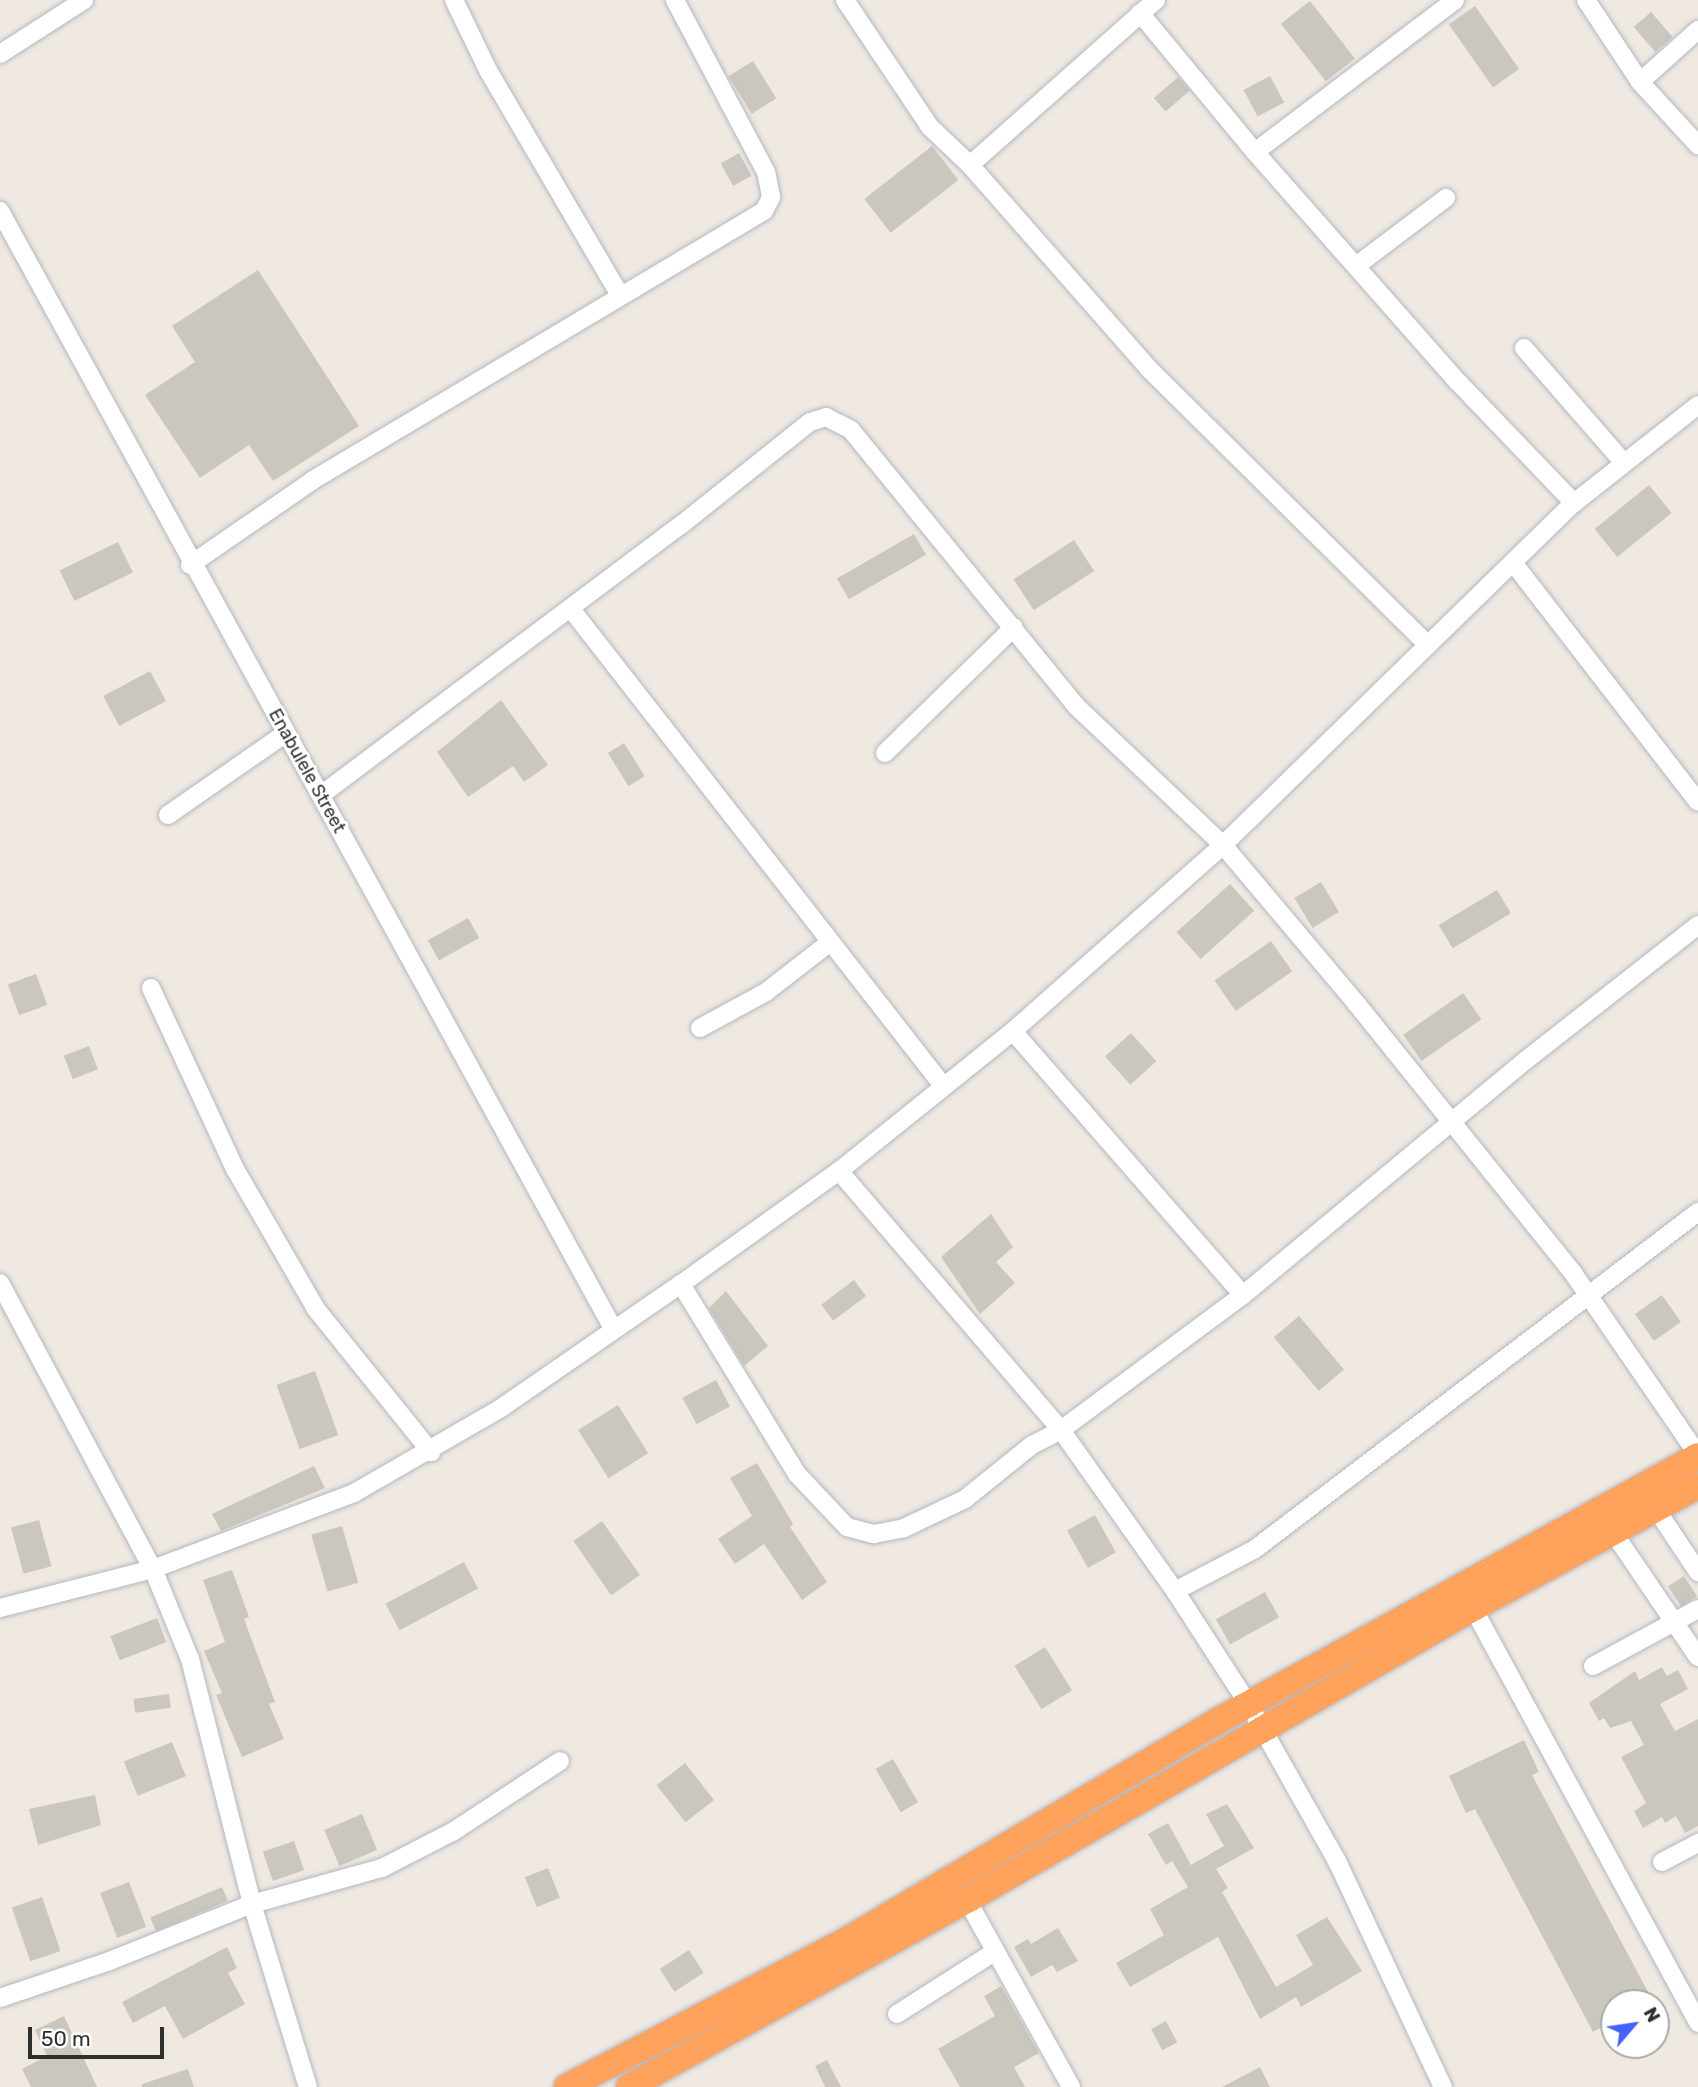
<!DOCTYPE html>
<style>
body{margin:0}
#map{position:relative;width:1698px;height:2087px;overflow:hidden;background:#efe9e1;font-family:Rubik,sans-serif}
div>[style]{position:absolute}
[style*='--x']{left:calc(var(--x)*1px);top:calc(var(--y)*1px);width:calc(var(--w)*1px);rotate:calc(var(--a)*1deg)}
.building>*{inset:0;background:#cbc7bf;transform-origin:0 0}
.roads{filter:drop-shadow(0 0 2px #b4b7c1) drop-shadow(0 0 2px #b4b7c1)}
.minor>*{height:18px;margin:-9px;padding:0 9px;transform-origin:9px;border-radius:9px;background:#fff}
.highway>*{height:26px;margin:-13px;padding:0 13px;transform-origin:13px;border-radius:13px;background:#ffa35c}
span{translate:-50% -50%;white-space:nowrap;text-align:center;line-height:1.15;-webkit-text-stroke:6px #fff;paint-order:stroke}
.street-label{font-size:18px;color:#2e2e2e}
.north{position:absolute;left:1600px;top:1989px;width:70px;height:70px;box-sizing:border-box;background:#fff;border:2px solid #ababab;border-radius:50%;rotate:61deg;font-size:19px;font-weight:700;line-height:28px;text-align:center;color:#2e2e2e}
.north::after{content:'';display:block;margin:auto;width:24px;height:32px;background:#4264fb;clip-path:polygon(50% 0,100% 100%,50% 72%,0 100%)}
.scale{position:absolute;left:28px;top:2027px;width:136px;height:32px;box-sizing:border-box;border:4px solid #2e2e2e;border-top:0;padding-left:9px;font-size:21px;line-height:24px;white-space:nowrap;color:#2e2e2e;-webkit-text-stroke:5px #fff;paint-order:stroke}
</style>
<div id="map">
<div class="building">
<div style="left:1310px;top:1px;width:73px;height:37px;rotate:52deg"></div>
<div style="left:1475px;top:6px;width:77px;height:32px;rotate:55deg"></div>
<div style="left:1651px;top:12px;width:33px;height:23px;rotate:49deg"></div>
<div style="left:753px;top:61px;width:44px;height:29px;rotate:58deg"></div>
<div style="left:1270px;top:76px;width:30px;height:30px;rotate:62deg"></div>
<div style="left:1178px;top:77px;width:18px;height:32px;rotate:49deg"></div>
<div style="left:932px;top:146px;width:43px;height:86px;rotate:52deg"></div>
<div style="left:739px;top:153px;width:26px;height:21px;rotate:61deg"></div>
<div style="clip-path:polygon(258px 270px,359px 426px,273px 481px,249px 445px,200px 478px,145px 395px,195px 362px,172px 326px)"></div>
<div style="left:1649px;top:485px;width:36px;height:70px;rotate:51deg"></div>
<div style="left:914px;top:534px;width:24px;height:89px;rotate:60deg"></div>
<div style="left:1074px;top:540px;width:37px;height:72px;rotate:57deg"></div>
<div style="left:118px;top:542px;width:34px;height:65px;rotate:64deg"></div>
<div style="left:150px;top:671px;width:34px;height:53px;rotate:62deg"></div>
<div style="clip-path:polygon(501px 700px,548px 765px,524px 782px,513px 766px,468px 797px,437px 752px)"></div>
<div style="left:624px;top:743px;width:39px;height:19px;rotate:58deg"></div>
<div style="left:1321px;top:882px;width:35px;height:31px;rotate:59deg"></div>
<div style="left:1230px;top:884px;width:36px;height:72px;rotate:48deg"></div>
<div style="left:1497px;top:890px;width:27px;height:68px;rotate:59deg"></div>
<div style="left:468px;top:918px;width:23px;height:46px;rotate:61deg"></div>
<div style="left:1271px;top:941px;width:37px;height:69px;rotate:55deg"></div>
<div style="left:36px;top:974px;width:33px;height:30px;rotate:70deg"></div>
<div style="left:1463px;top:993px;width:32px;height:73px;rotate:55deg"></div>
<div style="left:1131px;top:1033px;width:38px;height:35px;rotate:48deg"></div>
<div style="left:89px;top:1046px;width:25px;height:27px;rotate:69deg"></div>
<div style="clip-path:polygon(991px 1214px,1013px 1247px,996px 1262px,1015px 1283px,980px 1314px,941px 1257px)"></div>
<div style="left:854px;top:1280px;width:20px;height:41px;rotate:53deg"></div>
<div style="clip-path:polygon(726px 1291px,768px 1346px,744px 1366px,709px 1308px)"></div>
<div style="left:1662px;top:1295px;width:33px;height:33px;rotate:55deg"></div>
<div style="left:1299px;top:1316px;width:70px;height:33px;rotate:50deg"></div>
<div style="left:315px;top:1371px;width:68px;height:41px;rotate:70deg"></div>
<div style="left:716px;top:1380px;width:30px;height:38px;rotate:62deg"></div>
<div style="left:618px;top:1405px;width:57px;height:47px;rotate:58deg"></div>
<div style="clip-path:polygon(757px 1463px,793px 1524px,790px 1527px,827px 1582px,802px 1600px,764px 1544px,735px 1564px,718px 1539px,752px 1516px,730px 1478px)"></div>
<div style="clip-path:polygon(314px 1466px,325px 1488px,221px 1531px,212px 1514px)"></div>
<div style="left:1095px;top:1515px;width:43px;height:32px;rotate:61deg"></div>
<div style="left:39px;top:1520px;width:48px;height:29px;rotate:75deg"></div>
<div style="left:602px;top:1521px;width:66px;height:35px;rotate:55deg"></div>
<div style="left:342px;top:1526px;width:59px;height:32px;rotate:74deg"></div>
<div style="left:464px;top:1562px;width:30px;height:89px;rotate:62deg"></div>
<div style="clip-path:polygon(232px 1570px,249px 1617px,244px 1619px,275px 1702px,269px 1704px,284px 1739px,242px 1757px,216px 1695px,222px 1693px,204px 1651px,225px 1642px,203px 1580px)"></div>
<div style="left:1684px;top:1576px;width:24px;height:19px;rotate:57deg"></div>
<div style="left:1265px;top:1592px;width:29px;height:56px;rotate:61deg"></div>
<div style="left:157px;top:1618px;width:26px;height:50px;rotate:69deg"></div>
<div style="left:1045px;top:1647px;width:51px;height:36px;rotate:58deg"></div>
<div style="clip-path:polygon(1662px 1667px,1667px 1676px,1678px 1670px,1688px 1689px,1660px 1704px,1675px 1731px,1698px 1719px,1698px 1826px,1685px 1833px,1676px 1816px,1665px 1823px,1662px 1817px,1643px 1828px,1634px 1811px,1646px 1803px,1621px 1757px,1644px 1745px,1631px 1721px,1610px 1728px,1604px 1718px,1599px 1721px,1589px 1703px,1635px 1671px,1639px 1680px)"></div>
<div style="left:169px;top:1694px;width:14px;height:36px;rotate:82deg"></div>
<div style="clip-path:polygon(1524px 1740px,1539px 1772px,1532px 1775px,1654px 2003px,1614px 2003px,1614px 2021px,1593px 2032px,1475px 1809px,1466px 1813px,1449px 1776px)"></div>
<div style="left:172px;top:1742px;width:37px;height:52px;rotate:68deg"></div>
<div style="left:893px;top:1759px;width:50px;height:20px;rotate:60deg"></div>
<div style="left:685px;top:1763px;width:47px;height:36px;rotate:52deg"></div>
<div style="clip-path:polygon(95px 1795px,101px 1825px,38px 1845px,29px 1809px)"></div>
<div style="clip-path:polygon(1227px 1804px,1254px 1848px,1216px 1869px,1228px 1888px,1222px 1892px,1276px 1987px,1313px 1965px,1296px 1935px,1327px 1917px,1362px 1971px,1301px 2007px,1296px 1997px,1260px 2019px,1218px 1937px,1130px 1987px,1116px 1963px,1164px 1935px,1150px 1909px,1188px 1887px,1172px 1861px,1166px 1865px,1148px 1834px,1168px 1823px,1191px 1865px,1224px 1846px,1206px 1814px)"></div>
<div style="left:362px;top:1814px;width:39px;height:41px;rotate:67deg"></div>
<div style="left:294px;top:1841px;width:31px;height:33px;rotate:71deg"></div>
<div style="left:548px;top:1868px;width:32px;height:25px;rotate:68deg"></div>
<div style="left:129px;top:1882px;width:48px;height:31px;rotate:69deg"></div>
<div style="left:222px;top:1887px;width:15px;height:78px;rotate:67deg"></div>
<div style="left:42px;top:1897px;width:57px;height:32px;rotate:71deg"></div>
<div style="clip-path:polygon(1058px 1928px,1078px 1961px,1057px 1972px,1052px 1965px,1031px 1977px,1014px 1947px,1028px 1939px,1031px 1944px)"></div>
<div style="clip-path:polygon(227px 1947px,237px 1968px,228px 1973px,245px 2004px,183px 2039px,165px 2006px,133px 2023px,122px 2002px)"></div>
<div style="left:689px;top:1950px;width:27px;height:35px;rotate:57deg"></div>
<div style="clip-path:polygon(1001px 1986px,1039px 2053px,1014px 2067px,1025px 2087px,960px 2087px,938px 2049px,995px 2016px,984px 1996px)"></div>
<div style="clip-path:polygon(64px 2016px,97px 2087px,31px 2087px,22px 2069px,47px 2056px,35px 2030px)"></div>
<div style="left:1166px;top:2021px;width:24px;height:17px;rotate:62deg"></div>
<div style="clip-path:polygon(827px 2060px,841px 2087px,825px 2087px,815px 2066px)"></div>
<div style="clip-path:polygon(1260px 2067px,1270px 2087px,1222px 2087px)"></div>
<div style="clip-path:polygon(188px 2069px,194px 2087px,142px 2087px,142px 2084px)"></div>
</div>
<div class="roads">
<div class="minor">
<div style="--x:454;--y:0;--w:80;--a:64.1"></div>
<div style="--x:489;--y:72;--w:259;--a:59.6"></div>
<div style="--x:845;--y:0;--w:153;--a:56.2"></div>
<div style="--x:930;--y:127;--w:55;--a:43.5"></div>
<div style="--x:970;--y:165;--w:271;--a:48.7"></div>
<div style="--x:1149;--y:369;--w:392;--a:44.7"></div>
<div style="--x:1586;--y:0;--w:98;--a:56.6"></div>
<div style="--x:1640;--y:82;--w:86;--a:47.4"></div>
<div style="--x:1140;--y:13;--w:180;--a:50.4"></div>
<div style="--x:1255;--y:152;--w:307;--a:48.6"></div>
<div style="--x:1458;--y:382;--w:168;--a:46.2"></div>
<div style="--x:0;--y:54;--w:100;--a:-32.7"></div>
<div style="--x:1640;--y:82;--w:78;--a:-41.9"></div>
<div style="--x:1255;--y:152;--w:251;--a:-37.2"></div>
<div style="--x:970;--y:165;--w:249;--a:-41.6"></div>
<div style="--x:0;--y:211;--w:1276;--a:61.25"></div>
<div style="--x:1356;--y:266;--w:113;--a:-37.1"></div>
<div style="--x:1524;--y:348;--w:152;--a:49"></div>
<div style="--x:190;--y:565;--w:150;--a:-34.6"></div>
<div style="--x:313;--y:480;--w:525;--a:-30.81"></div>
<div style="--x:764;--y:211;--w:16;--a:-63"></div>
<div style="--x:771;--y:197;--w:25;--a:-101"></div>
<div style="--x:766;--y:172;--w:195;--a:-117.9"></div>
<div style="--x:1515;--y:565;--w:299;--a:52.3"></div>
<div style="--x:571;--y:609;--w:606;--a:52.03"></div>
<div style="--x:885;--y:753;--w:180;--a:-44.3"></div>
<div style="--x:321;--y:795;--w:450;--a:-36.9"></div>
<div style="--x:681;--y:525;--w:165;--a:-38.6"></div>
<div style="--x:810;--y:422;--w:17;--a:-17"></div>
<div style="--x:826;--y:417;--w:28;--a:27"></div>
<div style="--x:851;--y:430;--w:357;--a:50.8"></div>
<div style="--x:1077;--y:707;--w:201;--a:43.4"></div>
<div style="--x:1223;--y:845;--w:207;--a:49.9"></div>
<div style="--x:1356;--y:1003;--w:346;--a:51.2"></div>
<div style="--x:1573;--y:1273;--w:221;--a:55.5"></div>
<div style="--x:168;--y:815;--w:144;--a:-34.8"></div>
<div style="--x:151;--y:988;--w:200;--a:65.1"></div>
<div style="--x:235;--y:1169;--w:162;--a:59.9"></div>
<div style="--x:316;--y:1309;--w:184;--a:51.2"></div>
<div style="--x:700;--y:1028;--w:75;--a:-28.6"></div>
<div style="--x:766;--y:992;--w:80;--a:-37.9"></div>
<div style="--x:839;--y:1171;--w:341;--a:49.4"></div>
<div style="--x:1061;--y:1430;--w:197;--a:54.7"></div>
<div style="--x:1175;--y:1591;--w:136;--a:57"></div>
<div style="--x:1249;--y:1705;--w:179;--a:60.6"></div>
<div style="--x:1337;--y:1861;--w:250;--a:64.9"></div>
<div style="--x:0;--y:1283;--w:324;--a:61.9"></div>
<div style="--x:153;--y:1569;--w:97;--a:67.7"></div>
<div style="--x:190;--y:1659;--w:253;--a:75.8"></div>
<div style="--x:252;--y:1904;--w:191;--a:73"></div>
<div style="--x:681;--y:1284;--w:223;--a:58.6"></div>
<div style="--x:797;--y:1474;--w:73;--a:46.7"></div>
<div style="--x:847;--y:1527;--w:28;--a:15"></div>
<div style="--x:874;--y:1534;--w:31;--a:-11"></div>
<div style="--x:904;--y:1528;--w:68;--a:-25.4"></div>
<div style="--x:965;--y:1499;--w:86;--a:-38.9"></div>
<div style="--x:1032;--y:1445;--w:33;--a:-27"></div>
<div style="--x:1061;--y:1430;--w:227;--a:-36.6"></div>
<div style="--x:1243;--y:1295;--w:350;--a:-131.1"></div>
<div style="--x:1243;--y:1295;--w:368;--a:-39.7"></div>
<div style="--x:1526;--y:1060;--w:219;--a:-38.1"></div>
<div style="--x:1656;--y:1509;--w:76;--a:56.3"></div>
<div style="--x:1613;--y:1532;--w:151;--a:55.8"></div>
<div style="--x:1175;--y:1591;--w:90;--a:-27.7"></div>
<div style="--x:1255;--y:1549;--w:557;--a:-37.26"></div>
<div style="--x:0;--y:1608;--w:158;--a:-14.3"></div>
<div style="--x:153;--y:1569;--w:215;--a:-20.7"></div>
<div style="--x:354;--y:1493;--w:170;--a:-30"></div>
<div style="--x:501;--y:1408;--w:219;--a:-34.6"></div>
<div style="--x:681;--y:1284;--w:194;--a:-35.6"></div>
<div style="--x:839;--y:1171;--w:223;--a:-38.8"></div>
<div style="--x:1013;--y:1031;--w:281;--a:-41.5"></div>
<div style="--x:1223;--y:845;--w:490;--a:-44.3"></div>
<div style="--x:1574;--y:503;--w:158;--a:-38.3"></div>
<div style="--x:1473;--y:1608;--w:472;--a:61.5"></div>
<div style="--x:1593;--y:1666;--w:119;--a:-28.5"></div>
<div style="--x:1662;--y:1862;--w:41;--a:-27.8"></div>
<div style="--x:967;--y:1900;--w:214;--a:60.9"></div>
<div style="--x:0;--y:1998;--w:113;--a:-18.6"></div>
<div style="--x:107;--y:1962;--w:156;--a:-21.8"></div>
<div style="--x:252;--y:1904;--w:135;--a:-15.5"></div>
<div style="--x:382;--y:1868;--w:81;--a:-27.2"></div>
<div style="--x:454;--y:1831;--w:127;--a:-33.4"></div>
<div style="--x:897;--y:2014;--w:117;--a:-32.5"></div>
</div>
<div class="highway">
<div style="--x:567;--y:2087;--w:318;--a:-27.7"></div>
<div style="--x:849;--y:1939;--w:429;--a:-30.6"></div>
<div style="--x:1218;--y:1721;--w:548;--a:-28.9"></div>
<div style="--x:629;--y:2087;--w:386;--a:-29"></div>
<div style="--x:967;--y:1900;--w:584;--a:-29.99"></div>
<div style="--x:1473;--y:1608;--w:256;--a:-28.5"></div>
</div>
</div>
<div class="street-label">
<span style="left:307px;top:771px;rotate:61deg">Enabulele Street</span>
</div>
<div class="north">N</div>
<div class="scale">50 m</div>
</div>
